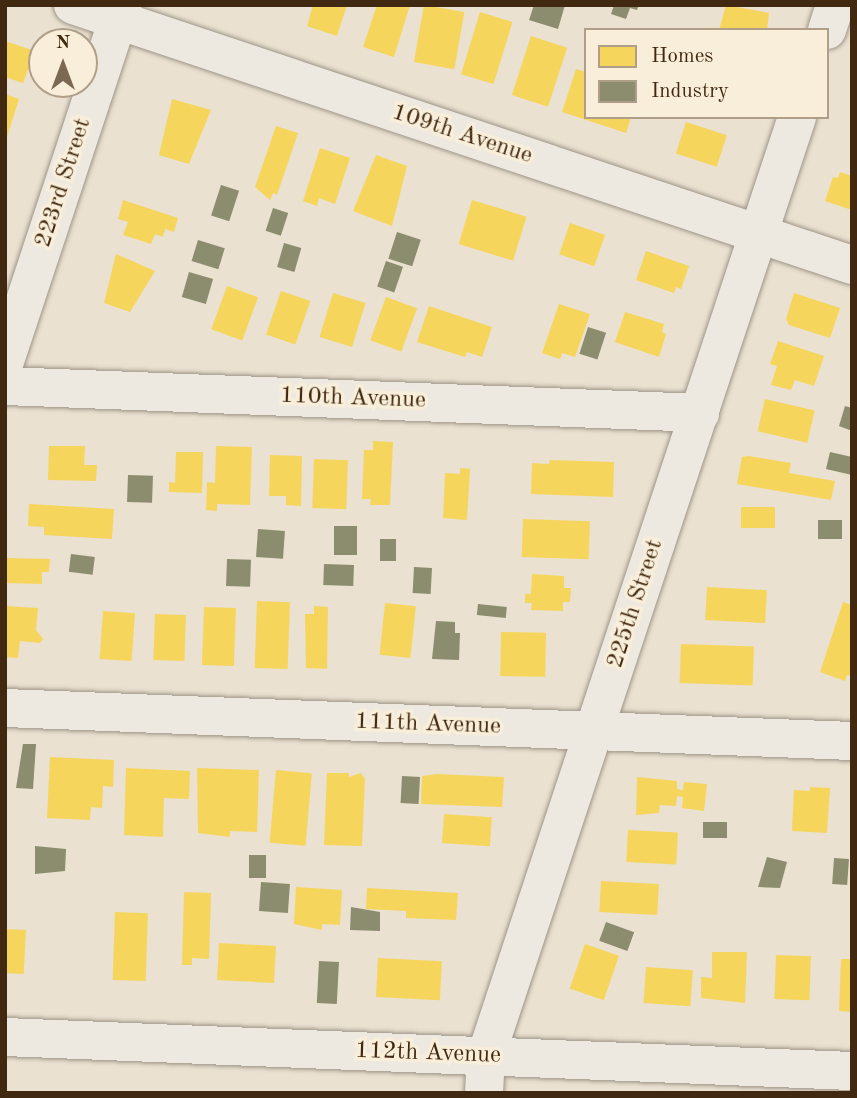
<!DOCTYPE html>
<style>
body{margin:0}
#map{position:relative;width:857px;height:1098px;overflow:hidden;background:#eae1d0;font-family:"Old Standard TT",serif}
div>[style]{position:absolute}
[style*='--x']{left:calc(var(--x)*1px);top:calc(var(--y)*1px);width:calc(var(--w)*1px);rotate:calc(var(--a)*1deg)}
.homes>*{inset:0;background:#f6d55c;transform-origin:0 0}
.industry>*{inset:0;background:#8c8c6e;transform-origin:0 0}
.roads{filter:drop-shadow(0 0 2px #9d9588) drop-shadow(0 0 2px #9d9588)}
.minor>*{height:38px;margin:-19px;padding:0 19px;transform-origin:19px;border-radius:19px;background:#ede9e0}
span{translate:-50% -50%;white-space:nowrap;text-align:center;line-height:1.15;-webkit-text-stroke:7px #f8eed9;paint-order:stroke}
.street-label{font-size:24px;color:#412810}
.frame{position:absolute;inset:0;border:7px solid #412810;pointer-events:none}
.legend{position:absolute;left:584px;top:28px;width:245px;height:91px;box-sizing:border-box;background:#f8eed9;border:2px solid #af9f89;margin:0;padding:9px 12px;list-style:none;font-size:21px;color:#412810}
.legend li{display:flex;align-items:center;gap:14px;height:35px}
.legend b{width:35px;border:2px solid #af9f89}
.north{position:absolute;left:28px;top:28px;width:70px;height:70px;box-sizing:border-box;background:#f8eed9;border:2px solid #af9f89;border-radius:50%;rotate:0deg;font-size:19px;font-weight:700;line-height:28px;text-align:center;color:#412810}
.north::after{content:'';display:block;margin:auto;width:24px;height:32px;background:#7c6953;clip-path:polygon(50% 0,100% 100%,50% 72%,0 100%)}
</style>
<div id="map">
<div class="homes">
<div style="clip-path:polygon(313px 5px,347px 5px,337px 36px,307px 26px)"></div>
<div style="clip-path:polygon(377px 5px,410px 5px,394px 57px,363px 47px)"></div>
<div style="left:424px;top:5px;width:41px;height:58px;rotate:10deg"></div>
<div style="clip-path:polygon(726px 5px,769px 13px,767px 30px,719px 30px)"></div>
<div style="left:480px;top:12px;width:34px;height:65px;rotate:17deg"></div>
<div style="left:531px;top:36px;width:38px;height:62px;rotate:18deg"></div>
<div style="clip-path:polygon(5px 41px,35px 51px,23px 83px,5px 77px)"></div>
<div style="clip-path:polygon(576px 69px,586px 72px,586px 117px,631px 117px,626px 133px,562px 112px)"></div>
<div style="clip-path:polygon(5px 94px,19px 99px,6px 140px,5px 139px)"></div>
<div style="clip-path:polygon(172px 99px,211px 110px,189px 164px,159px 155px)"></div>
<div style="left:686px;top:122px;width:43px;height:33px;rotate:18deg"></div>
<div style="clip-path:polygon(276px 126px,298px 133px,277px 195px,273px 193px,270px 200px,255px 187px)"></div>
<div style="clip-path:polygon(320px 148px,350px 158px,335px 204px,319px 198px,317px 206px,303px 201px)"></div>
<div style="clip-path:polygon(376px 155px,407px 166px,392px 226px,353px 211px)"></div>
<div style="clip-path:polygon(840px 172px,852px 176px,852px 210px,825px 201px,833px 177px,838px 178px)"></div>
<div style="clip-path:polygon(123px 200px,178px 218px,174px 232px,165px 229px,163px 237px,155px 234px,151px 244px,123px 235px,128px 222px,118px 219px)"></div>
<div style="left:472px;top:200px;width:57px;height:46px;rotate:17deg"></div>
<div style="left:570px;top:223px;width:37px;height:33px;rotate:19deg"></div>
<div style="clip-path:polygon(646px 251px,689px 266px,681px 289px,676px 287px,674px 293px,636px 280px)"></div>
<div style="clip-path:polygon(116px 254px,155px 271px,130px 312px,104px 303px)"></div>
<div style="left:227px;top:286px;width:33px;height:46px;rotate:20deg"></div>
<div style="left:281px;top:291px;width:31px;height:46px;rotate:19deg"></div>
<div style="left:333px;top:293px;width:34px;height:46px;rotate:17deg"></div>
<div style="clip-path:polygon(794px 293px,840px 308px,830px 338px,789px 325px,786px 319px)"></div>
<div style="left:386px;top:297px;width:33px;height:46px;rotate:20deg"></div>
<div style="clip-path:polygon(559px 304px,590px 314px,575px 357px,562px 353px,560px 359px,542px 353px)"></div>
<div style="clip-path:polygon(429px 306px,492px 327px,482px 357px,467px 352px,465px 357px,417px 342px)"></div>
<div style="clip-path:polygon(625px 312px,664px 324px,662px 332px,666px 334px,659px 357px,615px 342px)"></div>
<div style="clip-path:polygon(778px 341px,824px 356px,814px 386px,795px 380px,791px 390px,771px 385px,777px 366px,770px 364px)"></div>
<div style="left:765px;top:399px;width:51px;height:33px;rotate:13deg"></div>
<div style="clip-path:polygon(373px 441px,393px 442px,390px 505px,370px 505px,371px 499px,362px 499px,364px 450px,373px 450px)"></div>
<div style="clip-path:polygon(49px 446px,85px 446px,84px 465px,97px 465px,96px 481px,48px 480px)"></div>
<div style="clip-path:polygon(216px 446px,252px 447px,250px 505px,217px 504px,217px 511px,206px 510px,207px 482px,215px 483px)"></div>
<div style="clip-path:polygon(176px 452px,203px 452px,202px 493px,169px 492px,169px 482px,175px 483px)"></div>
<div style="clip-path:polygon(270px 455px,302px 456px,301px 506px,286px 505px,286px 496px,269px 496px)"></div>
<div style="clip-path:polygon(749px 456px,791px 463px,789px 473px,835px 481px,831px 500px,737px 484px,742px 457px)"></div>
<div style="left:314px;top:459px;width:34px;height:49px;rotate:2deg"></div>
<div style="clip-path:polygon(550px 460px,614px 462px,613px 497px,531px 494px,532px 463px,549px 464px)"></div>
<div style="clip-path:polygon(460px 468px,470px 469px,467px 520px,443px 518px,445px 473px,460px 474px)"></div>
<div style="clip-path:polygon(29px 504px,114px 509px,112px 539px,44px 535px,44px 527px,28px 526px)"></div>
<div style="left:741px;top:507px;width:34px;height:21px"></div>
<div style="left:523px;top:519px;width:67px;height:38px;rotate:2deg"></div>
<div style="clip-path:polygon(6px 558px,50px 559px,49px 572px,42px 572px,42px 584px,6px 583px)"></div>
<div style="clip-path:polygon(532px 574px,564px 576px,564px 588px,571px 588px,570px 602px,563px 602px,563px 611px,531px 610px,532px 603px,525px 603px,525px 594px,531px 594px)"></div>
<div style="left:707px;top:587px;width:60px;height:33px;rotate:3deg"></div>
<div style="left:257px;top:601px;width:33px;height:67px;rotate:2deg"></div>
<div style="clip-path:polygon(843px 602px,852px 605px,852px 676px,847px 675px,845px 681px,820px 672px)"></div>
<div style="left:385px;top:603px;width:31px;height:52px;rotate:6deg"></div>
<div style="clip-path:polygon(5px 606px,38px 608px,36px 630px,43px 639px,40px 643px,20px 641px,18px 658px,5px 657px)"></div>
<div style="clip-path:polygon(314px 606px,328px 607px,327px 669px,306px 668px,305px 614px,314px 614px)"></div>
<div style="left:204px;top:607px;width:32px;height:58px;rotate:2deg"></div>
<div style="left:103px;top:611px;width:32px;height:48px;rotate:4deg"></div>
<div style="left:155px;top:614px;width:31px;height:46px;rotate:2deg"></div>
<div style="left:501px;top:632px;width:45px;height:44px;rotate:1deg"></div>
<div style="left:681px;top:644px;width:73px;height:39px;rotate:2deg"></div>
<div style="clip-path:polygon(50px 757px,114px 760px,113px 787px,103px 786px,102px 808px,91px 807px,90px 820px,47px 818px)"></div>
<div style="clip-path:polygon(126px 768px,190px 771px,189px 799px,164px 798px,163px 837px,124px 835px)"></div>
<div style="clip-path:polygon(197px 768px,259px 770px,257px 832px,230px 831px,230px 837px,198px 833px)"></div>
<div style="left:276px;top:770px;width:36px;height:73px;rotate:5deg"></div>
<div style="clip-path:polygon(327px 773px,349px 773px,349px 777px,361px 773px,365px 779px,362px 846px,324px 845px)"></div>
<div style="clip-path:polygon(437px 774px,504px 777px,502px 807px,421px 804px,422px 776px)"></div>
<div style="clip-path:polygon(637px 777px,677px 781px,677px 789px,683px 790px,684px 782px,707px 784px,704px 811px,682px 808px,683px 797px,677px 796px,676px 806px,660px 805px,659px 813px,636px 815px)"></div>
<div style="clip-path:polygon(810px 787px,830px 788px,827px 833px,792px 831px,794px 790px,810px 791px)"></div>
<div style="left:444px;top:814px;width:48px;height:29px;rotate:4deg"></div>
<div style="left:628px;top:830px;width:50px;height:32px;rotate:3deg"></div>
<div style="left:601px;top:881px;width:58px;height:31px;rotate:3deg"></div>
<div style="clip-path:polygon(296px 887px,342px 890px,340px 925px,322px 924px,322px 930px,294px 924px)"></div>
<div style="clip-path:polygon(367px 888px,458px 893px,456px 920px,406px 918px,406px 911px,366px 909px)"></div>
<div style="clip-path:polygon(184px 892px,211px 893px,209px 959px,192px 958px,192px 965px,182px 965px)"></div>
<div style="left:115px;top:912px;width:33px;height:68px;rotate:2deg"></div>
<div style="left:5px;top:929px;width:21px;height:44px;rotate:3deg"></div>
<div style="left:219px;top:943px;width:57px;height:37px;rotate:3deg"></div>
<div style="left:585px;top:944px;width:36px;height:47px;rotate:19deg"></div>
<div style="clip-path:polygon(712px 952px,747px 952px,745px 1003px,701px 998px,701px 977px,712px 978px)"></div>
<div style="left:776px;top:955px;width:35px;height:44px;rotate:2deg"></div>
<div style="left:378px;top:958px;width:64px;height:39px;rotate:3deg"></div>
<div style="clip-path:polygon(841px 959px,852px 959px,852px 1012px,839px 1011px)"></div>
<div style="left:646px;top:967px;width:47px;height:36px;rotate:4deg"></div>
</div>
<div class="industry">
<div style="clip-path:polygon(534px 5px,565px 5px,558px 29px,529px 20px)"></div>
<div style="clip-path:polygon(614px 5px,639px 5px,637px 10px,630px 8px,626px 19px,611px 14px)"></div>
<div style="left:221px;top:185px;width:19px;height:32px;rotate:18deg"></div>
<div style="left:273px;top:208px;width:16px;height:24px;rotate:18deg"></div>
<div style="left:397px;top:232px;width:25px;height:28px;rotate:18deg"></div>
<div style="left:198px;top:240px;width:28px;height:22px;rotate:17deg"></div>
<div style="left:284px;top:243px;width:18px;height:25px;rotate:16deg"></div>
<div style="left:386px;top:261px;width:18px;height:27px;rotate:19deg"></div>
<div style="left:189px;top:272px;width:25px;height:26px;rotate:16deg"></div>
<div style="left:588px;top:327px;width:19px;height:28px;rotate:18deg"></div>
<div style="clip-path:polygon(845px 406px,852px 408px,852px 431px,839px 426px)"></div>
<div style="clip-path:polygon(830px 452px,852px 457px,852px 475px,826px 469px)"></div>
<div style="left:128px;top:475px;width:25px;height:27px;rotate:2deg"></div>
<div style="left:818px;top:520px;width:24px;height:19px"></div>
<div style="left:334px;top:526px;width:23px;height:29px"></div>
<div style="left:258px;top:529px;width:27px;height:28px;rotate:4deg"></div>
<div style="left:380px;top:539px;width:16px;height:22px"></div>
<div style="left:71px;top:554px;width:24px;height:18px;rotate:7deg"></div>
<div style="left:227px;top:559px;width:24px;height:27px;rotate:2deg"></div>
<div style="left:324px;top:564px;width:30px;height:21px;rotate:2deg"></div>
<div style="left:414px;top:567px;width:18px;height:26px;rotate:3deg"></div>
<div style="left:478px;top:604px;width:29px;height:11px;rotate:6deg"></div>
<div style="clip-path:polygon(436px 621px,455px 622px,455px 633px,460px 633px,459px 660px,432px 659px)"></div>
<div style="clip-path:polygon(23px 744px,36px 744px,33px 789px,16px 788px)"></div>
<div style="left:402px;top:776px;width:18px;height:27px;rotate:3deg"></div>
<div style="left:703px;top:822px;width:24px;height:16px"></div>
<div style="clip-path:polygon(35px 846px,66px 849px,65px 871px,35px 874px)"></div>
<div style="left:249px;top:855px;width:17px;height:23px"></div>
<div style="clip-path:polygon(767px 857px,787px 862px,780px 888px,758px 887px)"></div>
<div style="left:834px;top:858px;width:15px;height:26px;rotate:4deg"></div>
<div style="left:261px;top:882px;width:29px;height:29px;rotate:4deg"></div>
<div style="clip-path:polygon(351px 907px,380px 912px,380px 931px,350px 930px)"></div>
<div style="left:606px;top:922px;width:30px;height:20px;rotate:20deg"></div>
<div style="left:319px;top:961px;width:20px;height:42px;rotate:3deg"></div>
</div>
<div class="roads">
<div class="minor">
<div style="--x:73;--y:5;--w:821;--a:18.46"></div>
<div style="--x:827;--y:30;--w:26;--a:-72"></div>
<div style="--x:5;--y:361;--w:375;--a:-71.7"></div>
<div style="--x:5;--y:386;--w:696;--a:2.22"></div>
<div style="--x:5;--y:708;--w:848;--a:2.23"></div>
<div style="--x:5;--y:1037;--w:848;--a:2.3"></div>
<div style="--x:484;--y:1093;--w:37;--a:-87"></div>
<div style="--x:486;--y:1056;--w:989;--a:-71.67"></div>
</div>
</div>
<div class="street-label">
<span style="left:462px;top:135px;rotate:18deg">109th Avenue</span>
<span style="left:64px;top:183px;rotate:-72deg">223rd Street</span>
<span style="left:353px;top:399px;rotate:2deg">110th Avenue</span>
<span style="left:636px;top:604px;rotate:-72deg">225th Street</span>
<span style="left:428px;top:725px;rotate:2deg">111th Avenue</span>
<span style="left:428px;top:1054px;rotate:2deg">112th Avenue</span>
</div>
<div class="frame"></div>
<ul class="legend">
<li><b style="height:19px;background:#f6d55c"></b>Homes</li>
<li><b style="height:19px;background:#8c8c6e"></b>Industry</li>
</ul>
<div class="north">N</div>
</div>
